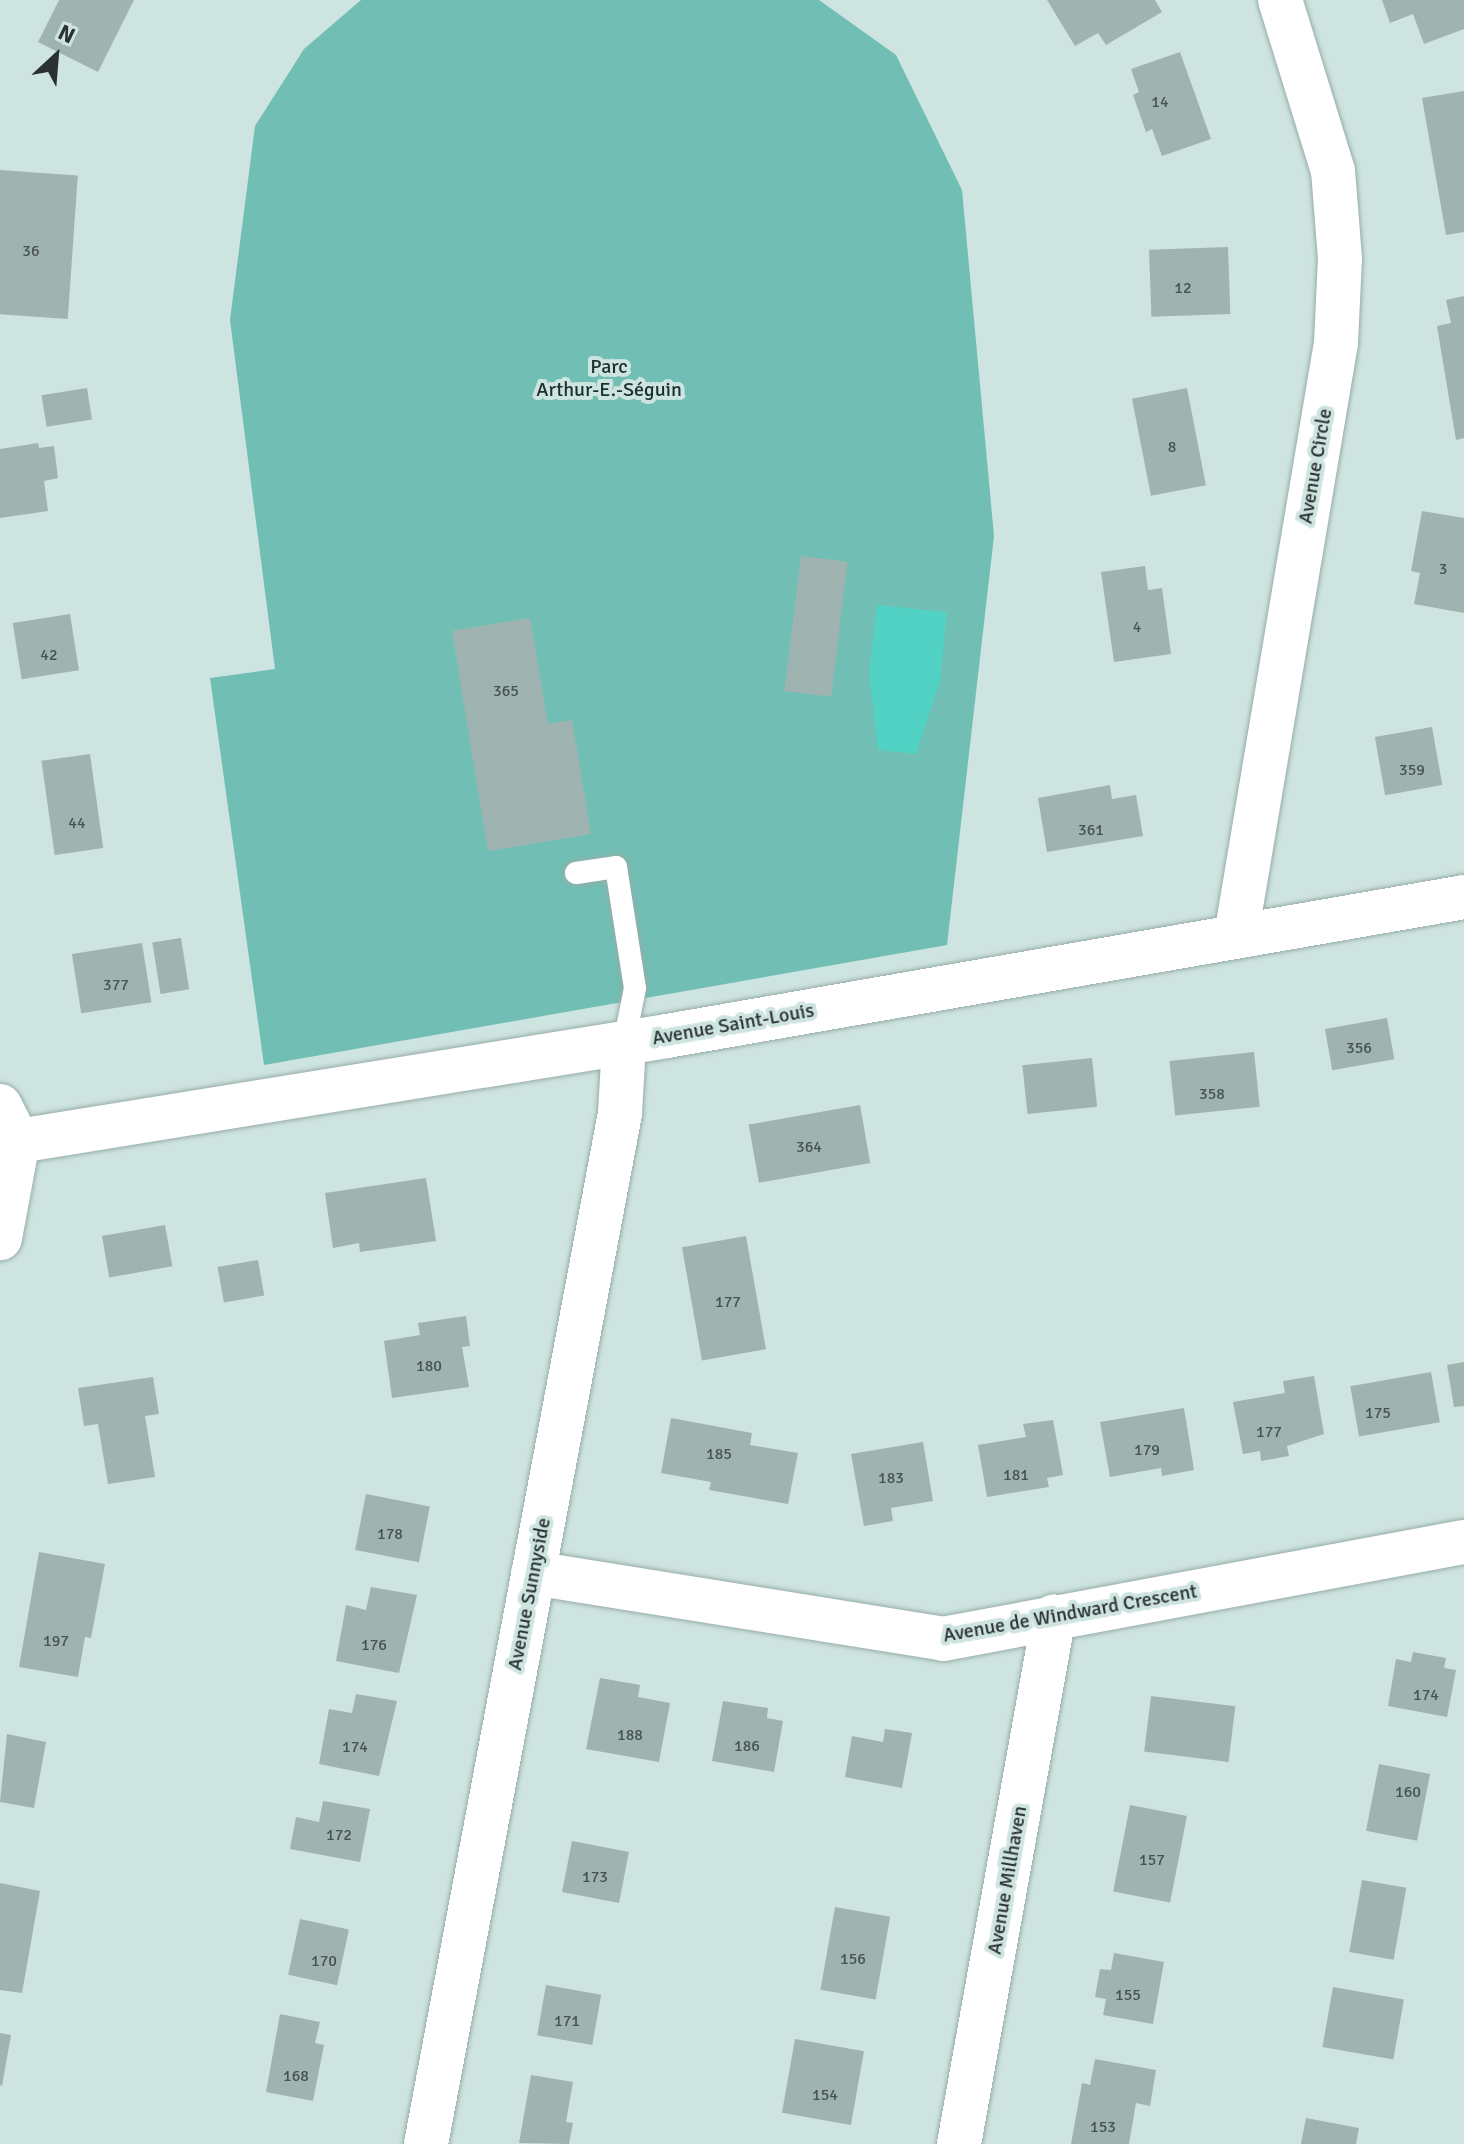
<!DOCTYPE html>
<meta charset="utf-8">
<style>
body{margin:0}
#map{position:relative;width:1464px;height:2144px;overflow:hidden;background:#cee4e0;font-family:Signika,sans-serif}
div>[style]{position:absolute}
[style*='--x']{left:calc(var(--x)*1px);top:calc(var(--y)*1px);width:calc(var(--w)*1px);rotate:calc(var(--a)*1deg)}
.green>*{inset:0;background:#71beb4}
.water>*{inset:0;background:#52d2c4}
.building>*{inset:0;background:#9fb4b0;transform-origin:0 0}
.roads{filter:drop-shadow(0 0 2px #97aca8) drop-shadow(0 0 2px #97aca8)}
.service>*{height:22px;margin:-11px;padding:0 11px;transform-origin:11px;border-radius:11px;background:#fff}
.minor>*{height:44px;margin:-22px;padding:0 22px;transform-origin:22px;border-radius:22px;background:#fff}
.tertiary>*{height:44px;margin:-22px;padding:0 22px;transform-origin:22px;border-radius:22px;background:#fff}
span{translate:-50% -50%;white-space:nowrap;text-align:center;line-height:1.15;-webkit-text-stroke:8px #cee4e0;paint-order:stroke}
.number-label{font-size:16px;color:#475251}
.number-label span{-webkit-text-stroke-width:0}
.park-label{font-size:20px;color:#1a302d}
.street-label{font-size:20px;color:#2a3231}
.north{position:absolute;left:16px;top:16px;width:80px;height:80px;-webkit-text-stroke:6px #cee4e0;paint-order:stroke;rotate:26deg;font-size:22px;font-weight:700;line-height:32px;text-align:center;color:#2a3231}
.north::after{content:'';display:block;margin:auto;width:28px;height:36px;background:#2a3231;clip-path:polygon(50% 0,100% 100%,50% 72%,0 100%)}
</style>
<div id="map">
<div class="green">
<div style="clip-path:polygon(361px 0,819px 0,896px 55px,962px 190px,994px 536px,947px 945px,264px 1065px,210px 678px,275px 669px,230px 320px,255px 126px,304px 49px)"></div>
</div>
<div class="water">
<div style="clip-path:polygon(877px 605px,947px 612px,940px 681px,916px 754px,878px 750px,869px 673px)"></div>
</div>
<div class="building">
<div style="clip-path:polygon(59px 0,134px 0,98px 72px,38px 42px)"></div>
<div style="clip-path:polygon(1047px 0,1155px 0,1162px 12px,1106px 45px,1098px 33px,1075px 46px)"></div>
<div style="clip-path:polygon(1382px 0,1464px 0,1464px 29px,1424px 44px,1413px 14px,1390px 23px)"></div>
<div style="clip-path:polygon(1180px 52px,1211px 139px,1162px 156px,1152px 129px,1146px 132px,1133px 95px,1139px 92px,1131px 69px)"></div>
<div style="clip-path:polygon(1464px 91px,1464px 232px,1446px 235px,1422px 98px)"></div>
<div style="left:0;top:170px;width:78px;height:144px;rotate:4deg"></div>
<div style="left:1228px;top:247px;width:67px;height:79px;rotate:88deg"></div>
<div style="clip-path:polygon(1464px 296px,1464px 438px,1456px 440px,1437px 326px,1451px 323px,1446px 300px)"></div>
<div style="left:87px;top:388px;width:32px;height:46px;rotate:81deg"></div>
<div style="left:1187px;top:388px;width:99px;height:56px;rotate:79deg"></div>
<div style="clip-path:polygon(38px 443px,39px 448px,54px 446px,58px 478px,44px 481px,48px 511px,0 518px,0 449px)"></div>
<div style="clip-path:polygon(1422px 511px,1464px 518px,1464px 613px,1414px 604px,1420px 573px,1411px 571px)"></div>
<div style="left:801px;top:556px;width:47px;height:136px;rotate:7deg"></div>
<div style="clip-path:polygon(1145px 566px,1148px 590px,1162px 588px,1171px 654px,1114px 662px,1101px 572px)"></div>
<div style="left:70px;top:614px;width:57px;height:58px;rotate:81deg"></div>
<div style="clip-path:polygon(530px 618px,548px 724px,572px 720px,591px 834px,488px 851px,452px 631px)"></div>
<div style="left:1432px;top:727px;width:59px;height:58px;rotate:80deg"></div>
<div style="left:90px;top:754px;width:95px;height:49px;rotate:82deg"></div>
<div style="clip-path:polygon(1110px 785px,1112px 799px,1136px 795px,1143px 836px,1047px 852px,1038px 798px)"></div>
<div style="left:181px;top:938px;width:52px;height:29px;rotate:81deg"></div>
<div style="left:142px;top:943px;width:60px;height:71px;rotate:81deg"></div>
<div style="left:1387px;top:1018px;width:42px;height:63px;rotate:80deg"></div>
<div style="left:1254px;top:1052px;width:55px;height:85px;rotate:84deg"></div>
<div style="left:1092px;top:1058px;width:49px;height:70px;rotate:84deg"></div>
<div style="left:860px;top:1105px;width:59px;height:113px;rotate:80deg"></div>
<div style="clip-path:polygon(426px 1178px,436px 1241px,360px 1252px,359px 1243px,333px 1248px,325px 1193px)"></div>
<div style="left:165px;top:1225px;width:42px;height:64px;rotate:80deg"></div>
<div style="left:746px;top:1236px;width:115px;height:65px;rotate:80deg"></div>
<div style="left:258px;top:1260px;width:36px;height:41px;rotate:80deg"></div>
<div style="clip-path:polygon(466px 1316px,470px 1346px,462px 1347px,469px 1387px,392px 1398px,384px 1341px,420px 1335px,418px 1323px)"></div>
<div style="clip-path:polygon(1464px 1362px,1464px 1406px,1454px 1407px,1447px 1365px)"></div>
<div style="left:1431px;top:1372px;width:51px;height:82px;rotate:80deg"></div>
<div style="clip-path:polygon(1314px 1376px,1324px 1434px,1287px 1446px,1289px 1456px,1261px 1461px,1260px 1451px,1243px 1454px,1233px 1402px,1285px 1393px,1283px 1381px)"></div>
<div style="clip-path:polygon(153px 1377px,159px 1414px,145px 1416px,155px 1477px,108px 1484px,98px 1424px,84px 1426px,78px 1388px)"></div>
<div style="clip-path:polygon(1184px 1408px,1194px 1470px,1162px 1476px,1161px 1468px,1110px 1477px,1100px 1422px)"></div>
<div style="clip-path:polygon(671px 1418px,752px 1433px,750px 1445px,798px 1453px,788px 1504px,709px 1490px,711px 1482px,661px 1473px)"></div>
<div style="clip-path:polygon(1053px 1420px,1063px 1475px,1047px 1478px,1049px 1487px,987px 1497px,978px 1445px,1026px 1437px,1023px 1424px)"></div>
<div style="clip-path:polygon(923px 1442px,933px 1501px,891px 1508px,893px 1521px,864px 1526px,851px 1454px)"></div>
<div style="left:366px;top:1494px;width:65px;height:57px;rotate:11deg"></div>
<div style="clip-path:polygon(39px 1552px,105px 1564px,91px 1638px,85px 1637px,78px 1677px,19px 1667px)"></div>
<div style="clip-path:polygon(371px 1587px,417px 1595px,399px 1673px,336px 1661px,346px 1605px,366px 1610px)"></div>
<div style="clip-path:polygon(1413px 1652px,1446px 1658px,1444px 1668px,1456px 1670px,1447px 1717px,1388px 1706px,1396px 1659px,1411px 1662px)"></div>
<div style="clip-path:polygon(600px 1678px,640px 1685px,638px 1697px,670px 1703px,659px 1762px,586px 1749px)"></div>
<div style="clip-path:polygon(356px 1694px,397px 1701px,379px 1776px,319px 1764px,329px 1709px,352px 1713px)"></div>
<div style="left:1151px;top:1696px;width:85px;height:56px;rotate:7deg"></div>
<div style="clip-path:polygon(723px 1701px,768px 1708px,767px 1718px,783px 1721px,774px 1772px,712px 1761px)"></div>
<div style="clip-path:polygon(885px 1729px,912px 1733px,902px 1788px,845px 1777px,852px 1736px,883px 1742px)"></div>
<div style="clip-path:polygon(7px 1734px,46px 1742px,34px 1808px,0 1802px)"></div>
<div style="left:1379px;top:1764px;width:52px;height:68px;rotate:11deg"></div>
<div style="clip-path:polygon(323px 1801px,370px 1809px,360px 1862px,290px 1849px,296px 1817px,319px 1822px)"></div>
<div style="left:1130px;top:1805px;width:58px;height:88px;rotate:11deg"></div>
<div style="left:572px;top:1841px;width:58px;height:52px;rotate:11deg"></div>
<div style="left:1362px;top:1880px;width:45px;height:73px;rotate:10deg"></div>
<div style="clip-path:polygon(0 1883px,40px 1891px,22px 1993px,0 1990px)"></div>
<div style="left:835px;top:1907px;width:56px;height:84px;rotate:10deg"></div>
<div style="left:300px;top:1919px;width:50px;height:57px;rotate:12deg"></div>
<div style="clip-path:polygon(1114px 1953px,1164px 1962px,1153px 2024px,1103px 2015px,1106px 1999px,1095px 1997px,1100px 1969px,1111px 1970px)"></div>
<div style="left:546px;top:1985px;width:56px;height:51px;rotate:10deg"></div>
<div style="left:1333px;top:1987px;width:72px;height:61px;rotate:10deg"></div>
<div style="clip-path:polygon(280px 2014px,320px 2022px,315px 2043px,324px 2045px,313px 2101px,266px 2092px)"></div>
<div style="clip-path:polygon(0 2033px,11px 2035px,2px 2086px,0 2085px)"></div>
<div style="left:795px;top:2039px;width:70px;height:75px;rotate:10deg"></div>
<div style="clip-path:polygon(1095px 2059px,1156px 2070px,1150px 2106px,1136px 2103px,1129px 2144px,1071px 2144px,1082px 2083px,1090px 2085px)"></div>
<div style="clip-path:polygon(531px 2075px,573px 2082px,566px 2122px,573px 2123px,569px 2144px,519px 2143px)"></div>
<div style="clip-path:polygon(1306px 2118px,1359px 2128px,1356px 2144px,1301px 2144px)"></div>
</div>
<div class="roads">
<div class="service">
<div style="--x:576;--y:873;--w:40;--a:-8.5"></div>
<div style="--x:616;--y:867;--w:122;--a:81.1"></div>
<div style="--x:635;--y:988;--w:56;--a:101.3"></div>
</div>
<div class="minor">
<div style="--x:1236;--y:936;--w:601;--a:-80.43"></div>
<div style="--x:1336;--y:343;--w:84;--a:-87.3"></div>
<div style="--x:1340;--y:259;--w:88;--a:-94.5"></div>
<div style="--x:1333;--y:171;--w:179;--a:-107.2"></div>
<div style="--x:0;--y:1106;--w:39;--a:63"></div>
<div style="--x:18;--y:1141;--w:99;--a:100.5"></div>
<div style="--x:533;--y:1573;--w:415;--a:9.1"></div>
<div style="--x:943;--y:1639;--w:530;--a:-10.55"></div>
<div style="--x:426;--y:2144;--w:1049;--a:-79.34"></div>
<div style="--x:620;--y:1113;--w:70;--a:-86.7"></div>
<div style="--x:959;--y:2144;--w:536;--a:-79.8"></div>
</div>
<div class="tertiary">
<div style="--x:0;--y:1144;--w:676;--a:-9.2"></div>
<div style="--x:667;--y:1036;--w:809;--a:-9.89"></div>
</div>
</div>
<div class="number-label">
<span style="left:1160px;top:102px">14</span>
<span style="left:31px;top:251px">36</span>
<span style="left:1183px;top:288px">12</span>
<span style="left:1172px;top:447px">8</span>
<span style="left:1443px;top:569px">3</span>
<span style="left:1137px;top:627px">4</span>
<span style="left:49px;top:655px">42</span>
<span style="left:506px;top:691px">365</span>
<span style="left:1412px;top:770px">359</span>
<span style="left:77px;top:823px">44</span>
<span style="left:1091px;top:830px">361</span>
<span style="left:116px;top:985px">377</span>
<span style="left:1359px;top:1048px">356</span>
<span style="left:1212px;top:1094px">358</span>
<span style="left:809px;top:1147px">364</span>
<span style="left:728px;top:1302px">177</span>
<span style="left:429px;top:1366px">180</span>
<span style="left:1378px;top:1413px">175</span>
<span style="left:1269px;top:1432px">177</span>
<span style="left:1147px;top:1450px">179</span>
<span style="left:719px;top:1454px">185</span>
<span style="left:1016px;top:1475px">181</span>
<span style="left:891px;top:1478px">183</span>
<span style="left:390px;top:1534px">178</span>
<span style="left:56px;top:1641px">197</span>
<span style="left:374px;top:1645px">176</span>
<span style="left:1426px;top:1695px">174</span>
<span style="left:630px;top:1735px">188</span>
<span style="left:747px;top:1746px">186</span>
<span style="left:355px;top:1747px">174</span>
<span style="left:1408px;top:1792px">160</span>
<span style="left:339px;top:1835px">172</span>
<span style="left:1152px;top:1860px">157</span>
<span style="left:595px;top:1877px">173</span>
<span style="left:853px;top:1959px">156</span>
<span style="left:324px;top:1961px">170</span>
<span style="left:1128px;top:1995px">155</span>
<span style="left:567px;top:2021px">171</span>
<span style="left:296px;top:2076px">168</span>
<span style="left:825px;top:2095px">154</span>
<span style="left:1103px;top:2127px">153</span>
</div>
<div class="park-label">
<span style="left:609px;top:378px">Parc<br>Arthur-E.-Séguin</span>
</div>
<div class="street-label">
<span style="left:1315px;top:466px;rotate:-80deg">Avenue Circle</span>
<span style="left:733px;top:1024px;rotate:-10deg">Avenue Saint-Louis</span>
<span style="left:529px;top:1594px;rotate:-79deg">Avenue Sunnyside</span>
<span style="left:1070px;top:1613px;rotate:-10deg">Avenue de Windward Crescent</span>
<span style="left:1007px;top:1880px;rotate:-80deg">Avenue Millhaven</span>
</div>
<div class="north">N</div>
</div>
